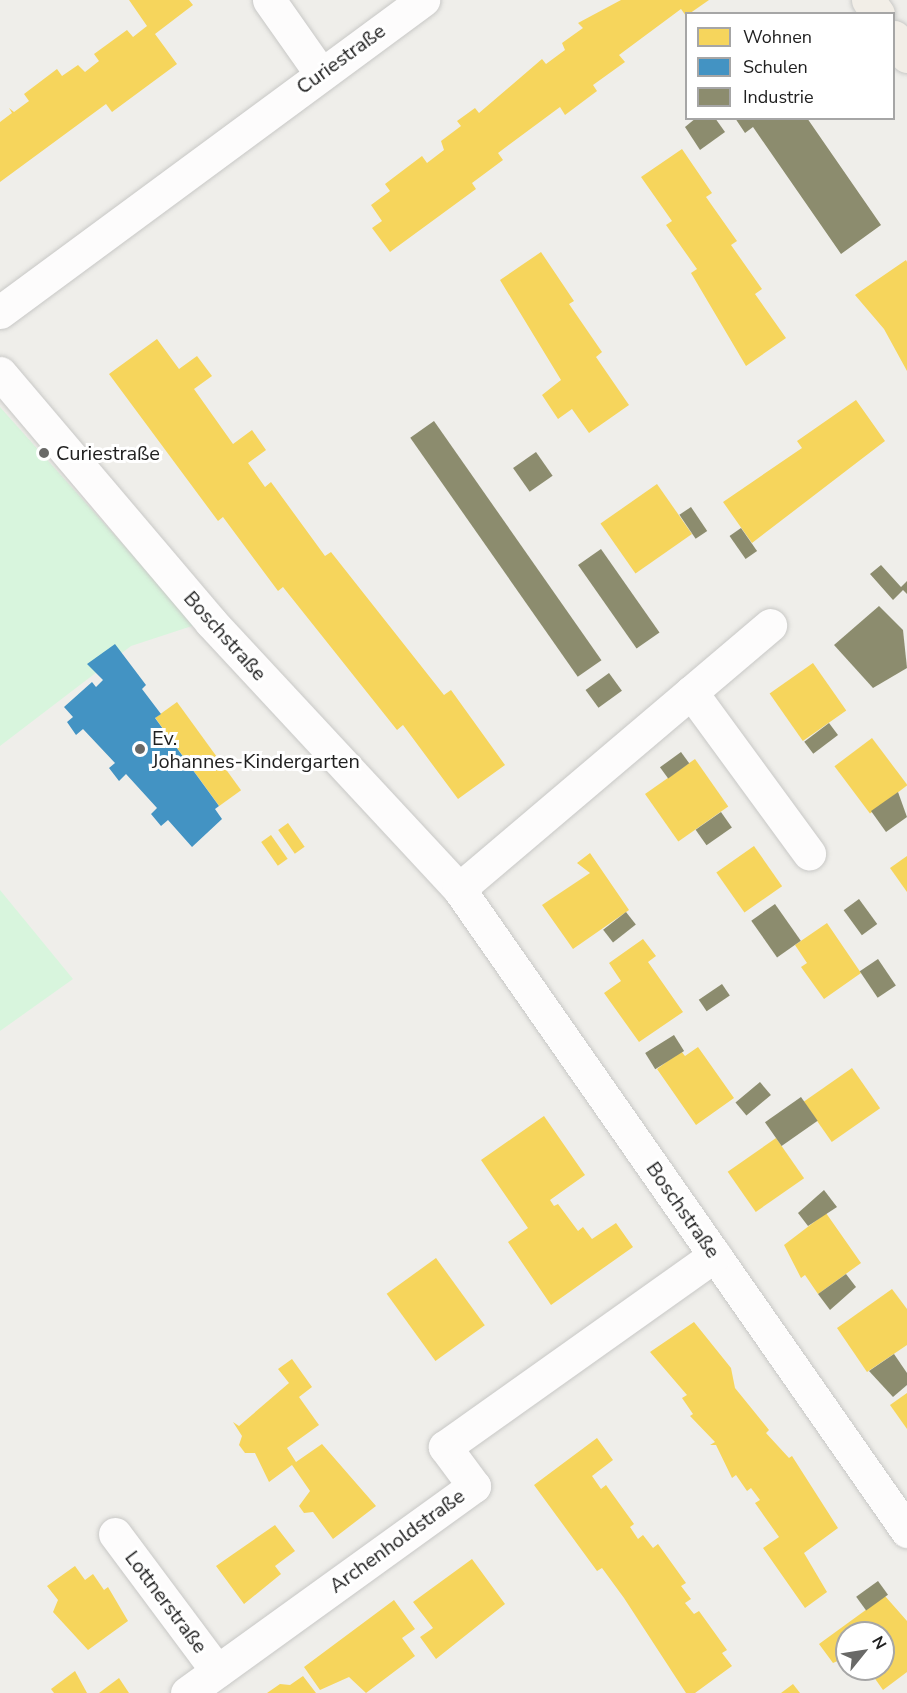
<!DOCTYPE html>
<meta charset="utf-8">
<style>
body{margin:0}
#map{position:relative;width:907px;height:1693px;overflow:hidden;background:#efeeea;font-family:"Nunito Sans",sans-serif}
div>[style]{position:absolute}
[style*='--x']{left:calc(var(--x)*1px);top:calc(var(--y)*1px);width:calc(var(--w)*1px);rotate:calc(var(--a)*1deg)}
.park>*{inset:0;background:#d8f5dd}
.homes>*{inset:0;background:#f6d55c;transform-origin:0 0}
.schools>*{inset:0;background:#4393c3}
.industry>*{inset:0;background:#8c8c6e;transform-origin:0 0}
.roads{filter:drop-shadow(0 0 2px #c8c8c6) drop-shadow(0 0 2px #c8c8c6)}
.minor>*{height:33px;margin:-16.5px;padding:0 16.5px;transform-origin:16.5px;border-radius:16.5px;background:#fdfcfc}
.major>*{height:33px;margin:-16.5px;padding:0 16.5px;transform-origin:16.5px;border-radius:16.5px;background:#f2eee7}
.dots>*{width:16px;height:16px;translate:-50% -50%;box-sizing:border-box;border:3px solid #fff;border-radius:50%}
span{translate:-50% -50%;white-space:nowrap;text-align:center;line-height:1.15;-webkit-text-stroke:6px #fff;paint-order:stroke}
.street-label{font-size:20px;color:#212121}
.poi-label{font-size:20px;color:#212121}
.left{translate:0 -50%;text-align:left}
.legend{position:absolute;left:685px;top:12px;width:210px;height:108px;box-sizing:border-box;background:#fff;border:2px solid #a6a6a6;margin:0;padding:8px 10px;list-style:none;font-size:18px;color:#212121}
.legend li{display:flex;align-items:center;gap:12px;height:30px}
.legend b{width:30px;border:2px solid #a6a6a6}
.north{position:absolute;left:835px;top:1621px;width:60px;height:60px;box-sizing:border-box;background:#fff;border:2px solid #a6a6a6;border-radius:50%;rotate:60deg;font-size:16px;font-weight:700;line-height:24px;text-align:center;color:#212121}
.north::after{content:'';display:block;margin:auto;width:21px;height:27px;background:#696967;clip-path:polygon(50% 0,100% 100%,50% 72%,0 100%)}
</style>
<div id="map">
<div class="park">
<div style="clip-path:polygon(0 407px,195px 625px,131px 646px,0 746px)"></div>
<div style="clip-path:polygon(0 890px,73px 979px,0 1031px)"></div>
</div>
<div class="homes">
<div style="clip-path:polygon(129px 0,189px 0,193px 5px,155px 34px,177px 64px,112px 112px,106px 104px,0 182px,0 122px,12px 113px,9px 108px,14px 112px,29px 101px,24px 94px,57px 69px,62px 76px,78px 65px,85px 72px,99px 61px,94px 54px,127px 30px,133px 37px,147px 26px)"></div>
<div style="clip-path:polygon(621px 0,709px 0,686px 16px,681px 9px,619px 55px,625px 62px,593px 85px,597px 91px,565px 115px,560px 107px,498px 153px,503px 160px,472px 183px,476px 189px,390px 252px,372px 228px,382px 221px,371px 205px,390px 191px,385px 184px,422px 156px,427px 163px,444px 150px,441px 141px,461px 126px,457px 121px,475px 108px,479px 113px,542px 59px,546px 64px,565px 50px,562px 43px,583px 28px,578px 23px)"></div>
<div style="clip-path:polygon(682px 149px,712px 193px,706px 197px,737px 241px,731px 245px,762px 289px,755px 294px,786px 338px,746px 366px,691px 273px,697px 269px,666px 225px,672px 221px,641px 177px)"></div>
<div style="clip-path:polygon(541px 252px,574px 301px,569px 304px,602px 352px,596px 357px,629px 405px,589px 433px,572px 409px,558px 419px,542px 395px,561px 380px,500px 280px)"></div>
<div style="clip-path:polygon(906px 260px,907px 262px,907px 371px,884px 329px,855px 295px)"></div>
<div style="clip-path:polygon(157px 339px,179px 369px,197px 356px,212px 376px,194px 389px,233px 444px,252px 430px,266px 450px,248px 463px,265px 487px,271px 482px,325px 556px,331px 552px,444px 695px,451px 690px,505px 765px,458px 799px,403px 725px,397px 730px,283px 587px,278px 591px,223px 517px,218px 521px,109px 374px)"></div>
<div style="clip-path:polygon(856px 400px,885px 441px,752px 543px,723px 502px,802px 448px,797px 441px)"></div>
<div style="left:657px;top:484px;width:61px;height:69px;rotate:55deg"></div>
<div style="left:813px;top:663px;width:58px;height:53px;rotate:55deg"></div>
<div style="left:177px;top:702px;width:109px;height:27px;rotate:54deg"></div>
<div style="left:872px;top:738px;width:59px;height:47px;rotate:53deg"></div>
<div style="left:695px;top:759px;width:58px;height:61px;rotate:55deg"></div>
<div style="left:288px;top:823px;width:29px;height:12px;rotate:55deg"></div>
<div style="left:271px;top:835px;width:29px;height:12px;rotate:55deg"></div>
<div style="left:754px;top:846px;width:49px;height:46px;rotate:55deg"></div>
<div style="clip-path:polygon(590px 853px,629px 910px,573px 949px,542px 905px,590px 873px,577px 863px)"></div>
<div style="clip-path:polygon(907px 856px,907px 892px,890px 868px)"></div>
<div style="clip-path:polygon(827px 923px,861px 973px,824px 999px,801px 967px,807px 963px,795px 945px)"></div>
<div style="clip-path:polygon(643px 939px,656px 956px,648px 962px,683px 1012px,639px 1042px,604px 993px,621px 981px,609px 963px)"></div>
<div style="clip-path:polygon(698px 1047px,734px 1098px,696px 1125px,657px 1069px,681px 1051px,685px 1056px)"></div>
<div style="left:852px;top:1068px;width:49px;height:59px;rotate:55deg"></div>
<div style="clip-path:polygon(544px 1116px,585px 1175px,550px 1200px,554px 1206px,558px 1204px,578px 1231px,583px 1227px,592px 1239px,616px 1223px,633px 1247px,551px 1305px,508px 1242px,528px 1228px,481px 1160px)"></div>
<div style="left:776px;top:1138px;width:49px;height:59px;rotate:55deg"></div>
<div style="clip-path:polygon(826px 1213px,861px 1263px,818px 1294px,805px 1275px,801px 1278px,784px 1245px)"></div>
<div style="left:436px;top:1258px;width:83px;height:61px;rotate:54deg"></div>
<div style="clip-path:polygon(892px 1289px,907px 1309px,907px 1345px,867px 1372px,837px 1328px)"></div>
<div style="clip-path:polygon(694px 1322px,731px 1368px,735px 1388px,769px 1430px,766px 1433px,789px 1458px,792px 1456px,838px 1528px,804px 1553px,827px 1592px,805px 1608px,763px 1548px,779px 1537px,755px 1503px,760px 1500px,751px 1488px,747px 1491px,736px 1475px,732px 1478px,716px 1445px,710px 1445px,715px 1442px,690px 1416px,693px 1414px,682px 1398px,687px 1395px,650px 1352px)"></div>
<div style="clip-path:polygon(292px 1359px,312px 1387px,299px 1397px,319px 1425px,287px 1448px,296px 1462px,322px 1444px,376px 1506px,333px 1539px,313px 1512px,304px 1513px,299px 1506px,310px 1491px,292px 1465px,269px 1482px,255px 1453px,245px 1453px,239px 1445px,242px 1436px,233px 1422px,239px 1426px,289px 1383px,278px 1369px)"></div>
<div style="clip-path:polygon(907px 1393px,907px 1429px,890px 1405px)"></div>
<div style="clip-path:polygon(597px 1438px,613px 1460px,592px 1476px,601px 1489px,606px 1485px,634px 1524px,630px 1527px,638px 1539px,643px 1535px,653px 1548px,658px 1544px,686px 1583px,681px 1586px,691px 1599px,685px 1603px,694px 1614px,699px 1611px,727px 1650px,722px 1653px,732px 1666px,695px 1693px,686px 1693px,624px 1598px,602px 1568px,597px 1571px,534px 1485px)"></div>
<div style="clip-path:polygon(275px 1525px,295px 1551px,275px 1566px,281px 1574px,244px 1604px,216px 1566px)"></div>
<div style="clip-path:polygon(472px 1559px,505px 1604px,436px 1659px,420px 1637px,433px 1628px,413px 1602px)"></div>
<div style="clip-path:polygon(75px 1566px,85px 1580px,93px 1574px,104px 1590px,108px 1587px,128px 1621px,88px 1650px,53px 1612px,58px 1600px,47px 1586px)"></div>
<div style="clip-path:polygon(885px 1596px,907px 1621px,907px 1672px,883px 1690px,871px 1673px,863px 1679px,856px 1669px,883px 1669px,883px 1633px,847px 1633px,847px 1657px,833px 1663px,819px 1644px)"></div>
<div style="clip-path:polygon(394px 1600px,415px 1629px,402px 1638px,415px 1656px,366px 1693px,349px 1677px,320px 1690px,304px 1667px)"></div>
<div style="clip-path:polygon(75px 1671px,87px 1693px,54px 1693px,51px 1689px)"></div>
<div style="clip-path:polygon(303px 1676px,316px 1693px,267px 1693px,280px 1684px,290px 1685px)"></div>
<div style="clip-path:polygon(119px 1678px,129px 1693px,99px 1693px)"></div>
<div style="clip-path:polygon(793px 1684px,800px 1693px,781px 1693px)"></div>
</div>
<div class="schools">
<div style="clip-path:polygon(115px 644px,146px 685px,142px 689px,161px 714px,155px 718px,219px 806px,215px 809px,222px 819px,192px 847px,168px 820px,161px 826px,151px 814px,157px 808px,126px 774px,119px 781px,109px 768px,115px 763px,83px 729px,76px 735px,67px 722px,73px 717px,64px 707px,92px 682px,96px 687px,103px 680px,87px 664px)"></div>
</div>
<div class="industry">
<div style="clip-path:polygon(696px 118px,715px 118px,725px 132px,700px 150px,685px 127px)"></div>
<div style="clip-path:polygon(735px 118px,807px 118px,881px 225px,841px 254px,753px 127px,745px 133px)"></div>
<div style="left:434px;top:421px;width:292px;height:29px;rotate:55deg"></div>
<div style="left:536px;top:452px;width:29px;height:28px;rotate:55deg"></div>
<div style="left:691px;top:507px;width:29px;height:14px;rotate:56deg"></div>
<div style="left:741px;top:528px;width:28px;height:14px;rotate:55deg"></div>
<div style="left:601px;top:549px;width:102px;height:28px;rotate:55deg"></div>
<div style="clip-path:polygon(881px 565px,901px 587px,907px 581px,907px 594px,903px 590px,893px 600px,870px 574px)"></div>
<div style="clip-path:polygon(879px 606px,903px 630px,907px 668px,873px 688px,834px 645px)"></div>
<div style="left:609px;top:673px;width:22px;height:29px;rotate:54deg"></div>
<div style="left:829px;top:723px;width:15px;height:31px;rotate:53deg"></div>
<div style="left:681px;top:752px;width:14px;height:26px;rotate:54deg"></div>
<div style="clip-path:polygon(898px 792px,907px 817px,886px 832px,871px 811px)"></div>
<div style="left:721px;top:812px;width:19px;height:31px;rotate:55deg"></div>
<div style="left:859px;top:899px;width:31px;height:19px;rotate:54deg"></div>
<div style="left:775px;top:904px;width:45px;height:29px;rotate:55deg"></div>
<div style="left:626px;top:912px;width:16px;height:29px;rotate:52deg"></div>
<div style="left:878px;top:959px;width:32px;height:22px;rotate:56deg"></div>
<div style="left:722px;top:984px;width:14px;height:28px;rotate:56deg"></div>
<div style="left:674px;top:1035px;width:19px;height:34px;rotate:58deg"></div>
<div style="left:760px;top:1082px;width:17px;height:32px;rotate:50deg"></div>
<div style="left:801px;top:1097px;width:29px;height:44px;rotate:55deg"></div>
<div style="clip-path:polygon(824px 1190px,837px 1207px,808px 1226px,798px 1213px)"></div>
<div style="clip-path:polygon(846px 1274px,856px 1287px,830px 1310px,818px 1294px)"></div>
<div style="clip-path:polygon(894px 1354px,907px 1373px,907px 1385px,893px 1397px,869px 1371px)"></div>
<div style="left:878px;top:1581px;width:17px;height:27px;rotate:54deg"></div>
</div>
<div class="roads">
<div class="minor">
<div style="--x:269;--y:0;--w:90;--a:54.9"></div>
<div style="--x:0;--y:312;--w:526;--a:-36.41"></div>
<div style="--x:0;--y:373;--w:326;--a:49.7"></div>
<div style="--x:211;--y:622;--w:364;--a:47.1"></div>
<div style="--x:459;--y:889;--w:783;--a:55.09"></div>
<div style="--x:691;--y:692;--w:200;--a:53.8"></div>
<div style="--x:459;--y:889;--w:408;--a:-40.3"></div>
<div style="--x:115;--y:1534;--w:171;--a:53.3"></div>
<div style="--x:187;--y:1693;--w:354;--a:-35.8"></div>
<div style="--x:474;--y:1486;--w:49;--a:-126.6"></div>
<div style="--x:445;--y:1447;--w:331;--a:-35.4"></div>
</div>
<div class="major">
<div style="--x:868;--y:0;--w:17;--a:54"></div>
<div style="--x:894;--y:37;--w:23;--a:56"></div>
</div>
</div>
<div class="dots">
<div style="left:44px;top:453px;background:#696967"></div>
<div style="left:140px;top:749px;background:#696967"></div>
</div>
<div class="street-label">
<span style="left:341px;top:59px;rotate:-36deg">Curiestraße</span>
<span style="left:225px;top:636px;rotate:48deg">Boschstraße</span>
<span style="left:683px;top:1210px;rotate:55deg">Boschstraße</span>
<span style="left:397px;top:1541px;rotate:-36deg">Archenholdstraße</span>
<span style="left:166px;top:1602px;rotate:53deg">Lottnerstraße</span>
</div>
<div class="poi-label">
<span class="left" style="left:56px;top:453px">Curiestraße</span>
<span class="left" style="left:152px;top:750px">Ev.<br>Johannes-Kindergarten</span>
</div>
<ul class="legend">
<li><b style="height:16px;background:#f6d55c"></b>Wohnen</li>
<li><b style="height:16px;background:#4393c3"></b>Schulen</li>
<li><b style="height:16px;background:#8c8c6e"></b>Industrie</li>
</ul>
<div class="north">N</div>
</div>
